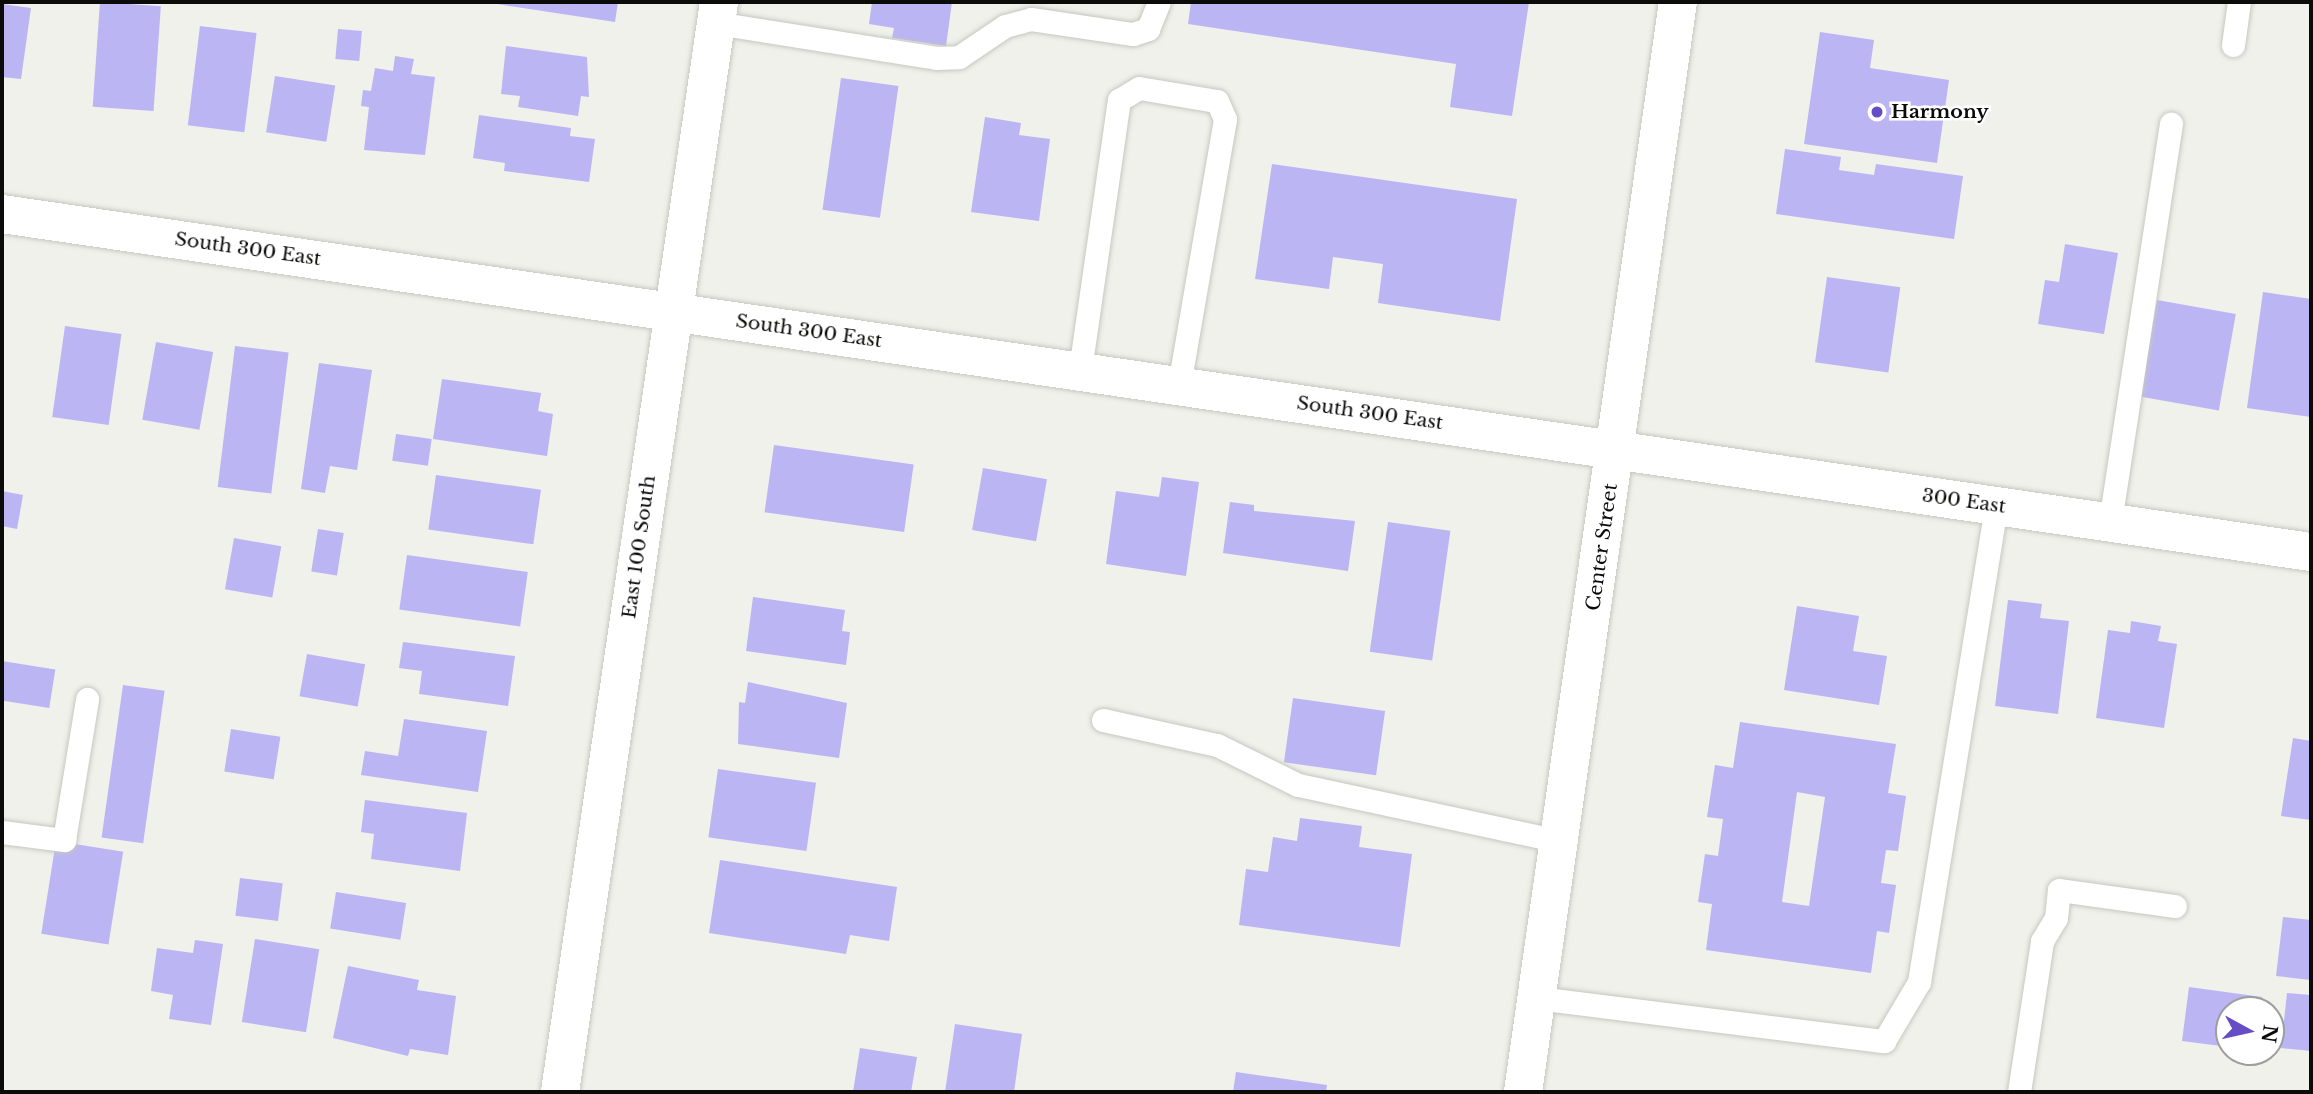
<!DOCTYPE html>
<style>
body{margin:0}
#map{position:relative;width:2313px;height:1094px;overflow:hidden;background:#eff1ea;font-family:"Libre Baskerville",serif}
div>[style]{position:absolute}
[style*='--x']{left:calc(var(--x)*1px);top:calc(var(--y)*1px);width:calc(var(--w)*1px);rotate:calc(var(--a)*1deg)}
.building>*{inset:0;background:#bbb5f4;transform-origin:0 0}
.roads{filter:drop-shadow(0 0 2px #c6c8c1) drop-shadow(0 0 2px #c6c8c1)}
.lane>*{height:23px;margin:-11.5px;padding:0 11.5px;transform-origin:11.5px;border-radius:11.5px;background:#fff}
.street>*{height:38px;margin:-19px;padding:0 19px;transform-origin:19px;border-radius:19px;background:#fff}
.secondary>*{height:38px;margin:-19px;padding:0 19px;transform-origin:19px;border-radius:19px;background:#fff}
.dots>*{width:19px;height:19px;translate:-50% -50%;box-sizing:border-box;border:4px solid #fff;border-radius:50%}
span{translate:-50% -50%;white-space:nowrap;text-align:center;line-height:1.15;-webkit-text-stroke:5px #fff;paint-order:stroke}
.poi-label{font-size:19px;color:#0b0c0a;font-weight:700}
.left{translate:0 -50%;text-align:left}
.street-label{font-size:19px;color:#0b0c0a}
.frame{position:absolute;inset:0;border:4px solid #0b0c0a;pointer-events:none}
.north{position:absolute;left:2215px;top:996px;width:70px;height:70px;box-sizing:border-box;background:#fff;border:2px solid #9d9e9d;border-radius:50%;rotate:98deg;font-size:19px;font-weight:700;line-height:28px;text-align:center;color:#0b0c0a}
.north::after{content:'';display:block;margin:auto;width:24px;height:32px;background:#664cc5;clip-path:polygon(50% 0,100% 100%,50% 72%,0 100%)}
</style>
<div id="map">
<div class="building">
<div style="left:100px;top:2px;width:61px;height:105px;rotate:4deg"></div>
<div style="clip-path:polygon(484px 2px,618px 2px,615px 22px)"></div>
<div style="clip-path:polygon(872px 2px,952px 2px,946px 46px,892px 38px,894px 28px,869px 24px)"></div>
<div style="clip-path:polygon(1191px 2px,1529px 2px,1512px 116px,1450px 107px,1456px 64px,1188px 24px)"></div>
<div style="clip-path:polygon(2px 4px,31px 8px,21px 79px,2px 77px)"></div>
<div style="left:200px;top:26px;width:57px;height:100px;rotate:7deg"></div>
<div style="left:338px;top:29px;width:24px;height:30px;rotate:5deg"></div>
<div style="clip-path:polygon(1820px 32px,1874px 40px,1870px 68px,1949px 80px,1937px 163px,1804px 144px)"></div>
<div style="clip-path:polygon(506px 46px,587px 57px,589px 97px,581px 96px,578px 116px,518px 107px,520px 96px,501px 94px)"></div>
<div style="clip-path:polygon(395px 56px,414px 59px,411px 74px,435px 77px,425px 155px,364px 150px,369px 107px,361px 106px,363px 90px,371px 91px,375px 68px,393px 71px)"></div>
<div style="left:275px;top:76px;width:61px;height:57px;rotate:9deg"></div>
<div style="left:841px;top:78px;width:58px;height:133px;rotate:8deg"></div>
<div style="clip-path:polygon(479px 115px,571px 128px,570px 136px,595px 139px,589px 182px,504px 171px,505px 163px,473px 158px)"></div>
<div style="clip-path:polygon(985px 117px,1021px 123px,1019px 135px,1050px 139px,1039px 221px,971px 212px)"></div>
<div style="clip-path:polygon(1785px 149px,1841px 157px,1839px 170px,1874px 175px,1876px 164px,1963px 176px,1954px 239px,1776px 214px)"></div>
<div style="clip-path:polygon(1272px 164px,1517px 199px,1500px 321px,1378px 303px,1383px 264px,1333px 257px,1329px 289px,1255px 279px)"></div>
<div style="clip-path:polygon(2065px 244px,2118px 253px,2104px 334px,2038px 324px,2045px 280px,2059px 282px)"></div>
<div style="left:1827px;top:277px;width:74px;height:86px;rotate:8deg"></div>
<div style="clip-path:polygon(2263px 292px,2311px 299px,2311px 417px,2247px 408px)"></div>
<div style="left:2157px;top:300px;width:80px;height:98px;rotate:10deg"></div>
<div style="left:65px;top:326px;width:57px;height:92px;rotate:8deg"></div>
<div style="left:156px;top:342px;width:58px;height:79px;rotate:10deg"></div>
<div style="left:235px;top:346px;width:54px;height:142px;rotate:7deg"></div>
<div style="clip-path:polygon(319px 363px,372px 370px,357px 470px,330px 466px,325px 493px,301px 489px)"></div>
<div style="clip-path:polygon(442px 379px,541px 393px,538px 411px,553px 414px,547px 456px,433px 439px)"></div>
<div style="left:396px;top:434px;width:36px;height:27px;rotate:8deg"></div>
<div style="left:774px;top:445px;width:141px;height:68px;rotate:8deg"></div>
<div style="left:983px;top:468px;width:65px;height:63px;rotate:10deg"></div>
<div style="left:436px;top:475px;width:106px;height:55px;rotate:8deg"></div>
<div style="clip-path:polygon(1162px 477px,1199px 482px,1186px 576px,1106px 564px,1116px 491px,1159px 497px)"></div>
<div style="clip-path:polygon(2px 491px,23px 495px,17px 529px,2px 526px)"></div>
<div style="clip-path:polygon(1230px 502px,1254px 505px,1254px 511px,1355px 521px,1348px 571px,1223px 553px)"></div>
<div style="left:1388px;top:522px;width:63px;height:131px;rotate:8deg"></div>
<div style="left:318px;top:529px;width:26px;height:43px;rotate:9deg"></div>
<div style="left:234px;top:538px;width:48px;height:52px;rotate:10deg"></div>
<div style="left:407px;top:555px;width:122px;height:55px;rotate:8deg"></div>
<div style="clip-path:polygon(753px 597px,845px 610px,842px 631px,850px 632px,846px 665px,746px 651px)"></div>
<div style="clip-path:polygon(2008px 600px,2042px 604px,2040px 618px,2069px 621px,2058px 714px,1995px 706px)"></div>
<div style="clip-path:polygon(1797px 606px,1859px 616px,1853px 651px,1887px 656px,1879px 705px,1784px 690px)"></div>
<div style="clip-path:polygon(2131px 621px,2161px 626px,2158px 641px,2177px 644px,2164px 728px,2096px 718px,2108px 630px,2130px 633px)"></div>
<div style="clip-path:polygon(403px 642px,515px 656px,508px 706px,419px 694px,422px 671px,399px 668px)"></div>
<div style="left:307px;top:654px;width:59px;height:43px;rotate:10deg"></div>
<div style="left:2px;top:661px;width:54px;height:39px;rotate:9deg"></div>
<div style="clip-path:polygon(748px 682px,847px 703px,839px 758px,738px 744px,739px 702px,745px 703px)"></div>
<div style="left:123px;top:685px;width:42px;height:154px;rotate:8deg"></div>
<div style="left:1293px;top:698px;width:93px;height:65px;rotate:8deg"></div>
<div style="clip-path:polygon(404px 719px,487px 731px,478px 792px,361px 775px,365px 751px,398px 756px)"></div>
<div style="clip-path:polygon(evenodd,1740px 722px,1896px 744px,1888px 793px,1906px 796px,1898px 851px,1886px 850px,1881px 883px,1896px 885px,1889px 933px,1877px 931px,1871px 973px,1706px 950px,1712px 904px,1698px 902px,1705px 854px,1718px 856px,1723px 819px,1707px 817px,1715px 765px,1733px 768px,1740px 722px,1797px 792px,1825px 797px,1809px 906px,1782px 902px,1797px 792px)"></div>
<div style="left:231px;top:729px;width:50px;height:43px;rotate:9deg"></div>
<div style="clip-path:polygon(2293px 738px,2311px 741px,2311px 820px,2281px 816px)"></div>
<div style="left:718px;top:769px;width:99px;height:69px;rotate:8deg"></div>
<div style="clip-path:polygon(365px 800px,467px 813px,460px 871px,371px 859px,374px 834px,361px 832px)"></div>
<div style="clip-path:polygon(1300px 818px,1362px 826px,1359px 847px,1412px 854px,1400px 947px,1239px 925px,1246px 869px,1268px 872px,1273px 837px,1297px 841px)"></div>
<div style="left:56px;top:841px;width:68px;height:94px;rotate:9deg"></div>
<div style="clip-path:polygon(720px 860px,897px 887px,889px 941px,850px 935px,846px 954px,709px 933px)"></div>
<div style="left:240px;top:878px;width:43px;height:38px;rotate:7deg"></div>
<div style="left:336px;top:892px;width:71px;height:37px;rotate:9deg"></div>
<div style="clip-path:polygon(2283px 917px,2311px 920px,2311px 980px,2276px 976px)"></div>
<div style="left:255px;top:939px;width:65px;height:84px;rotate:9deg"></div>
<div style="clip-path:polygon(195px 940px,223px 944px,211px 1025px,169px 1019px,173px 995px,151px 991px,157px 948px,193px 953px)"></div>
<div style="clip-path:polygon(348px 966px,419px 980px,417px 990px,456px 996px,448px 1055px,410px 1049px,408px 1056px,333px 1038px)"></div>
<div style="clip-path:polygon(2189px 987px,2262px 997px,2260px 1010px,2229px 1010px,2229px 1047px,2182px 1041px)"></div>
<div style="clip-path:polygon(2287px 993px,2311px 995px,2311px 1051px,2281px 1048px)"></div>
<div style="clip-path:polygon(955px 1024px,1022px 1034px,1014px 1092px,945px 1092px)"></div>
<div style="clip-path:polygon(860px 1048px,917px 1057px,911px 1092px,853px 1092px)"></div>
<div style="clip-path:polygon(1236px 1072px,1327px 1085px,1326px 1092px,1233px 1092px)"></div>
</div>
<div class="roads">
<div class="lane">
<div style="--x:716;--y:23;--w:223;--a:9"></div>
<div style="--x:936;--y:58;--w:23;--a:-2"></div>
<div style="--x:959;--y:57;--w:55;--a:-34"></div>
<div style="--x:1005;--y:26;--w:27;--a:-15"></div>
<div style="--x:1031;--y:19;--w:103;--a:8.4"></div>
<div style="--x:1133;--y:34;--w:16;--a:-18"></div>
<div style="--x:1148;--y:29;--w:29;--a:-68"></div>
<div style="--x:2233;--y:45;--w:43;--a:-82.1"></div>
<div style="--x:1080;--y:370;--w:273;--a:-81.8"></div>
<div style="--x:1119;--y:100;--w:23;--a:-31"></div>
<div style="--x:1139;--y:88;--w:79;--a:9.5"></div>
<div style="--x:1217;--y:101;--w:20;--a:66"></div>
<div style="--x:1225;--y:119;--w:270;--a:99.8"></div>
<div style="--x:2110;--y:522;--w:403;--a:-81.3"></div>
<div style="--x:1103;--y:720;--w:117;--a:12.4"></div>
<div style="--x:1217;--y:745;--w:90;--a:26.3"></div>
<div style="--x:1298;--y:785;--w:267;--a:12.1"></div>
<div style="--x:2;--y:832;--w:63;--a:7.4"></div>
<div style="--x:64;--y:840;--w:143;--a:-80.7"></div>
<div style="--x:1537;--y:998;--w:350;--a:7.1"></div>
<div style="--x:1884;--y:1041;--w:69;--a:-59.3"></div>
<div style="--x:1919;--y:982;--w:483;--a:-80.8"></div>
<div style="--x:2019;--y:1092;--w:153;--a:-81.3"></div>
<div style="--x:2042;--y:941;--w:27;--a:-59"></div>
<div style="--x:2056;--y:918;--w:28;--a:-84"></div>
<div style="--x:2059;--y:890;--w:117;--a:7.9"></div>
</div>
<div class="street">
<div style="--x:2;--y:214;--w:2334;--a:8.33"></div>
<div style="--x:560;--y:1092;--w:1102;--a:-81.7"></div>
</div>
<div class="secondary">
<div style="--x:1523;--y:1092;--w:1101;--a:-81.91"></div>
</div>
</div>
<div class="dots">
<div style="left:1877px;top:112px;background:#664cc5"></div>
</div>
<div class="poi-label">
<span class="left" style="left:1891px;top:112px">Harmony</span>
</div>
<div class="street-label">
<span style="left:248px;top:249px;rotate:8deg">South 300 East</span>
<span style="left:809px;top:331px;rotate:8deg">South 300 East</span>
<span style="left:1370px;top:413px;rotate:8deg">South 300 East</span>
<span style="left:1964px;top:501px;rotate:8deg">300 East</span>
<span style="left:639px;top:547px;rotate:-82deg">East 100 South</span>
<span style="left:1602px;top:547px;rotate:-82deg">Center Street</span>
</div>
<div class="frame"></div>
<div class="north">N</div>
</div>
